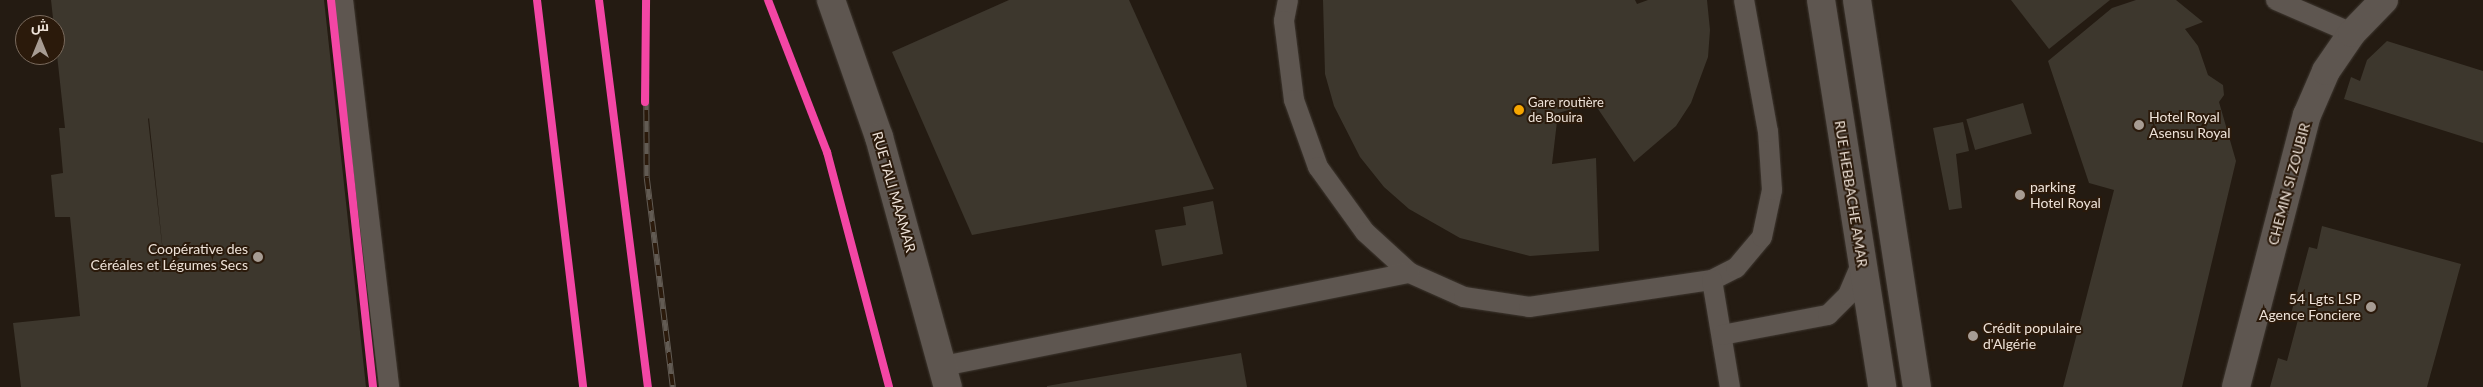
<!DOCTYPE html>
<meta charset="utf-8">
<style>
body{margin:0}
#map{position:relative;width:2483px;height:387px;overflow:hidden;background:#241b12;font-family:Lato,Cairo,sans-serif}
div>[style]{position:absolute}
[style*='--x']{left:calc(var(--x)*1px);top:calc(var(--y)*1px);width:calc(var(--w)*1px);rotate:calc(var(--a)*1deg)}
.building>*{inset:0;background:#3d372d;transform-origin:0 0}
.roads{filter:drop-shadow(0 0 1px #3e3730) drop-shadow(0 0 1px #3e3730)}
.lane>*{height:20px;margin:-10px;padding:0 10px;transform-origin:10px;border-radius:10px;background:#5e5650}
.street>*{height:28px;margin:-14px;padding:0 14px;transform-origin:14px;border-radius:14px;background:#5e5650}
.secondary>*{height:28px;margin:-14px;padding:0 14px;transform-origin:14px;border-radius:14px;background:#5e5650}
.rail>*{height:5.5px;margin-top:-2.75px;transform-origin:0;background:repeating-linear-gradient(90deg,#2b1a0b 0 11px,#625b53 0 22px);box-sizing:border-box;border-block:1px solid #625b53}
.rail-1>*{height:8px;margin:-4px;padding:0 4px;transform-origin:4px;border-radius:4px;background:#f346a5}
.dots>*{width:14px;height:14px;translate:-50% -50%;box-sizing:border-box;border:2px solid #2b1a0b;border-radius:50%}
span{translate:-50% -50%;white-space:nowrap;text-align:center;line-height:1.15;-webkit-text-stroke:4px #2b1a0b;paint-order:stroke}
.bus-label{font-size:13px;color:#eee2d8}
.left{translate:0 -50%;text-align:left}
.poi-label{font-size:14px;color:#eee2d8}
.right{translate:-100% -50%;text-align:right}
.street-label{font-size:14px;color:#eee2d8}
.north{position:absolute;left:15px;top:15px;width:50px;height:50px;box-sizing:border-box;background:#2b1a0b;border:1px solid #796a5d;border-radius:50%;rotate:0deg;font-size:14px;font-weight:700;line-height:20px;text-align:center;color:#eee2d8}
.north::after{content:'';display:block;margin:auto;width:18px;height:22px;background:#a79c93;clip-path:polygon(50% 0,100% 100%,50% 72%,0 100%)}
</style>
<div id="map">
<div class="building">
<div style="clip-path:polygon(evenodd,51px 0,324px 0,366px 387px,21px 387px,13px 323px,80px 316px,70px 217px,55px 217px,51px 175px,63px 173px,59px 128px,65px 128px,51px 0,149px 118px,165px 271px,148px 119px,149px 118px)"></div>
<div style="clip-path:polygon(1009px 0,1129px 0,1214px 189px,972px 235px,892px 52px)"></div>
<div style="clip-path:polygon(1323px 0,1635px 0,1637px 4px,1648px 0,1707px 0,1710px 30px,1708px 57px,1691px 103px,1676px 126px,1634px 162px,1594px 103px,1558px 113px,1552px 164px,1596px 158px,1599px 251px,1530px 256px,1460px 238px,1409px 209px,1384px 187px,1360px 157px,1334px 106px,1325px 74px)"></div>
<div style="clip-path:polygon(2011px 0,2110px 0,2049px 49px)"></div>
<div style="clip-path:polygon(2136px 0,2176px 0,2203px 22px,2185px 29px,2198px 46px,2208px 75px,2223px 85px,2224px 95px,2219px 102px,2236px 161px,2182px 387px,2063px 387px,2081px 318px,2088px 320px,2081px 318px,2114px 190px,2089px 183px,2048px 61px,2112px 8px)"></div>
<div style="clip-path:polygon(2387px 41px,2483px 71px,2483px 143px,2344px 99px,2351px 77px,2360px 81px,2367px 60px)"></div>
<div style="left:2023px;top:103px;width:32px;height:59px;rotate:74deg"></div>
<div style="clip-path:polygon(1963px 122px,1969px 151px,1956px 154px,1962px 208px,1949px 210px,1933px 128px)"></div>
<div style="clip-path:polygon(1213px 201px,1223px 254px,1162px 266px,1155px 230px,1186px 225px,1183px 207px)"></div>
<div style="clip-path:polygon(2322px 226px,2461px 264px,2427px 387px,2270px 387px,2278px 358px,2287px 361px,2299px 316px,2291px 314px,2309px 247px,2317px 249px)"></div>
<div style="clip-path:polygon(1241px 353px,1247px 387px,1047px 387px,1047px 386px)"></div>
</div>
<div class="roads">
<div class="lane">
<div style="--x:343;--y:0;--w:390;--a:83.2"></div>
<div style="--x:1288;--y:0;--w:21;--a:101"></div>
<div style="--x:1284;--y:21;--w:80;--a:82.8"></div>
<div style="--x:1294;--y:100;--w:71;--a:70.3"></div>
<div style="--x:1318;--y:167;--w:80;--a:54.1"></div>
<div style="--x:1365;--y:232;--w:61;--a:42.3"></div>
<div style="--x:1410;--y:273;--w:59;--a:24"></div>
<div style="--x:1464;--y:297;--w:66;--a:8.7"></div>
<div style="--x:1529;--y:307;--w:185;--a:-8.4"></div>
<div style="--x:1712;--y:280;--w:27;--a:-27"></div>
<div style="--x:1736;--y:268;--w:40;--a:-50"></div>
<div style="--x:1762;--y:237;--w:48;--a:-78"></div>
<div style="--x:1772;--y:190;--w:58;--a:-93.9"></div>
<div style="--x:1768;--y:132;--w:134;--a:-100.3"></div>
<div style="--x:2276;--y:0;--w:83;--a:23.5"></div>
<div style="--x:1712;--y:280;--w:109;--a:80.5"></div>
<div style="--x:1722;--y:335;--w:108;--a:-10.7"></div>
<div style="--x:1828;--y:315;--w:28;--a:-45"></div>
<div style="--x:1848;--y:295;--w:36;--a:-67"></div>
<div style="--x:943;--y:366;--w:476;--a:-11.3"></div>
</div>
<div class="street">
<div style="--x:831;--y:0;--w:145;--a:70.7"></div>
<div style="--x:879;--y:137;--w:259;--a:74.6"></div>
<div style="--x:2236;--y:387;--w:281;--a:-75.4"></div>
<div style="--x:2307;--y:115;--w:48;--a:-66.6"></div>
<div style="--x:2326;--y:71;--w:46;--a:-55.6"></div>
<div style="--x:2352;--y:33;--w:46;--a:-45.9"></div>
</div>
<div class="secondary">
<div style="--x:1821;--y:0;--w:392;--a:81"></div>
<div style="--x:1857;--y:0;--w:392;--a:81.2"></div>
</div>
</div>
<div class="rail">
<div style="--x:331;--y:0;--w:389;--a:83.8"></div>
<div style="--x:599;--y:0;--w:390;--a:82.8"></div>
<div style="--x:646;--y:0;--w:178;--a:89.7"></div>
<div style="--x:647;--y:178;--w:211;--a:82.9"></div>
<div style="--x:768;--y:0;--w:163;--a:68.8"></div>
<div style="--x:827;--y:152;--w:243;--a:75.2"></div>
</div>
<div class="rail-1">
<div style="--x:331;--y:0;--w:389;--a:83.8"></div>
<div style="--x:537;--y:0;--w:390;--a:83.2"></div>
<div style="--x:599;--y:0;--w:390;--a:82.8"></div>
<div style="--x:768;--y:0;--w:163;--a:68.8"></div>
<div style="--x:827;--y:152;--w:243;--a:75.2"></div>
<div style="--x:645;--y:102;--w:102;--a:-89.4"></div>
</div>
<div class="dots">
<div style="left:1519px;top:110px;background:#f7a600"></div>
<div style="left:2139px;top:125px;background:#a79c93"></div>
<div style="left:2020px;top:195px;background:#a79c93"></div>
<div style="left:258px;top:257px;background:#a79c93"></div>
<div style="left:2371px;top:307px;background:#a79c93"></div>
<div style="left:1973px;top:336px;background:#a79c93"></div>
</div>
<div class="bus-label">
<span class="left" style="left:1528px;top:110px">Gare routière<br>de Bouira</span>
</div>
<div class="poi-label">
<span class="left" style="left:2149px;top:125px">Hotel Royal<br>Asensu Royal</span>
<span class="left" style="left:2030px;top:195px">parking<br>Hotel Royal</span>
<span class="right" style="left:248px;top:257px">Coopérative des<br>Céréales et Légumes Secs</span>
<span class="right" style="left:2361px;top:307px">54 Lgts LSP<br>Agence Fonciere</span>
<span class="left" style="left:1983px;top:336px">Crédit populaire<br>d'Algérie</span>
</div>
<div class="street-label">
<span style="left:2289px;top:184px;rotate:-75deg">CHEMIN SI ZOUBIR</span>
<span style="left:894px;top:192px;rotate:74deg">RUE TALI MAAMAR</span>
<span style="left:1851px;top:194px;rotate:81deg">RUE HEBBACHE AMAR</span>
</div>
<div class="north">ش</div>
</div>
